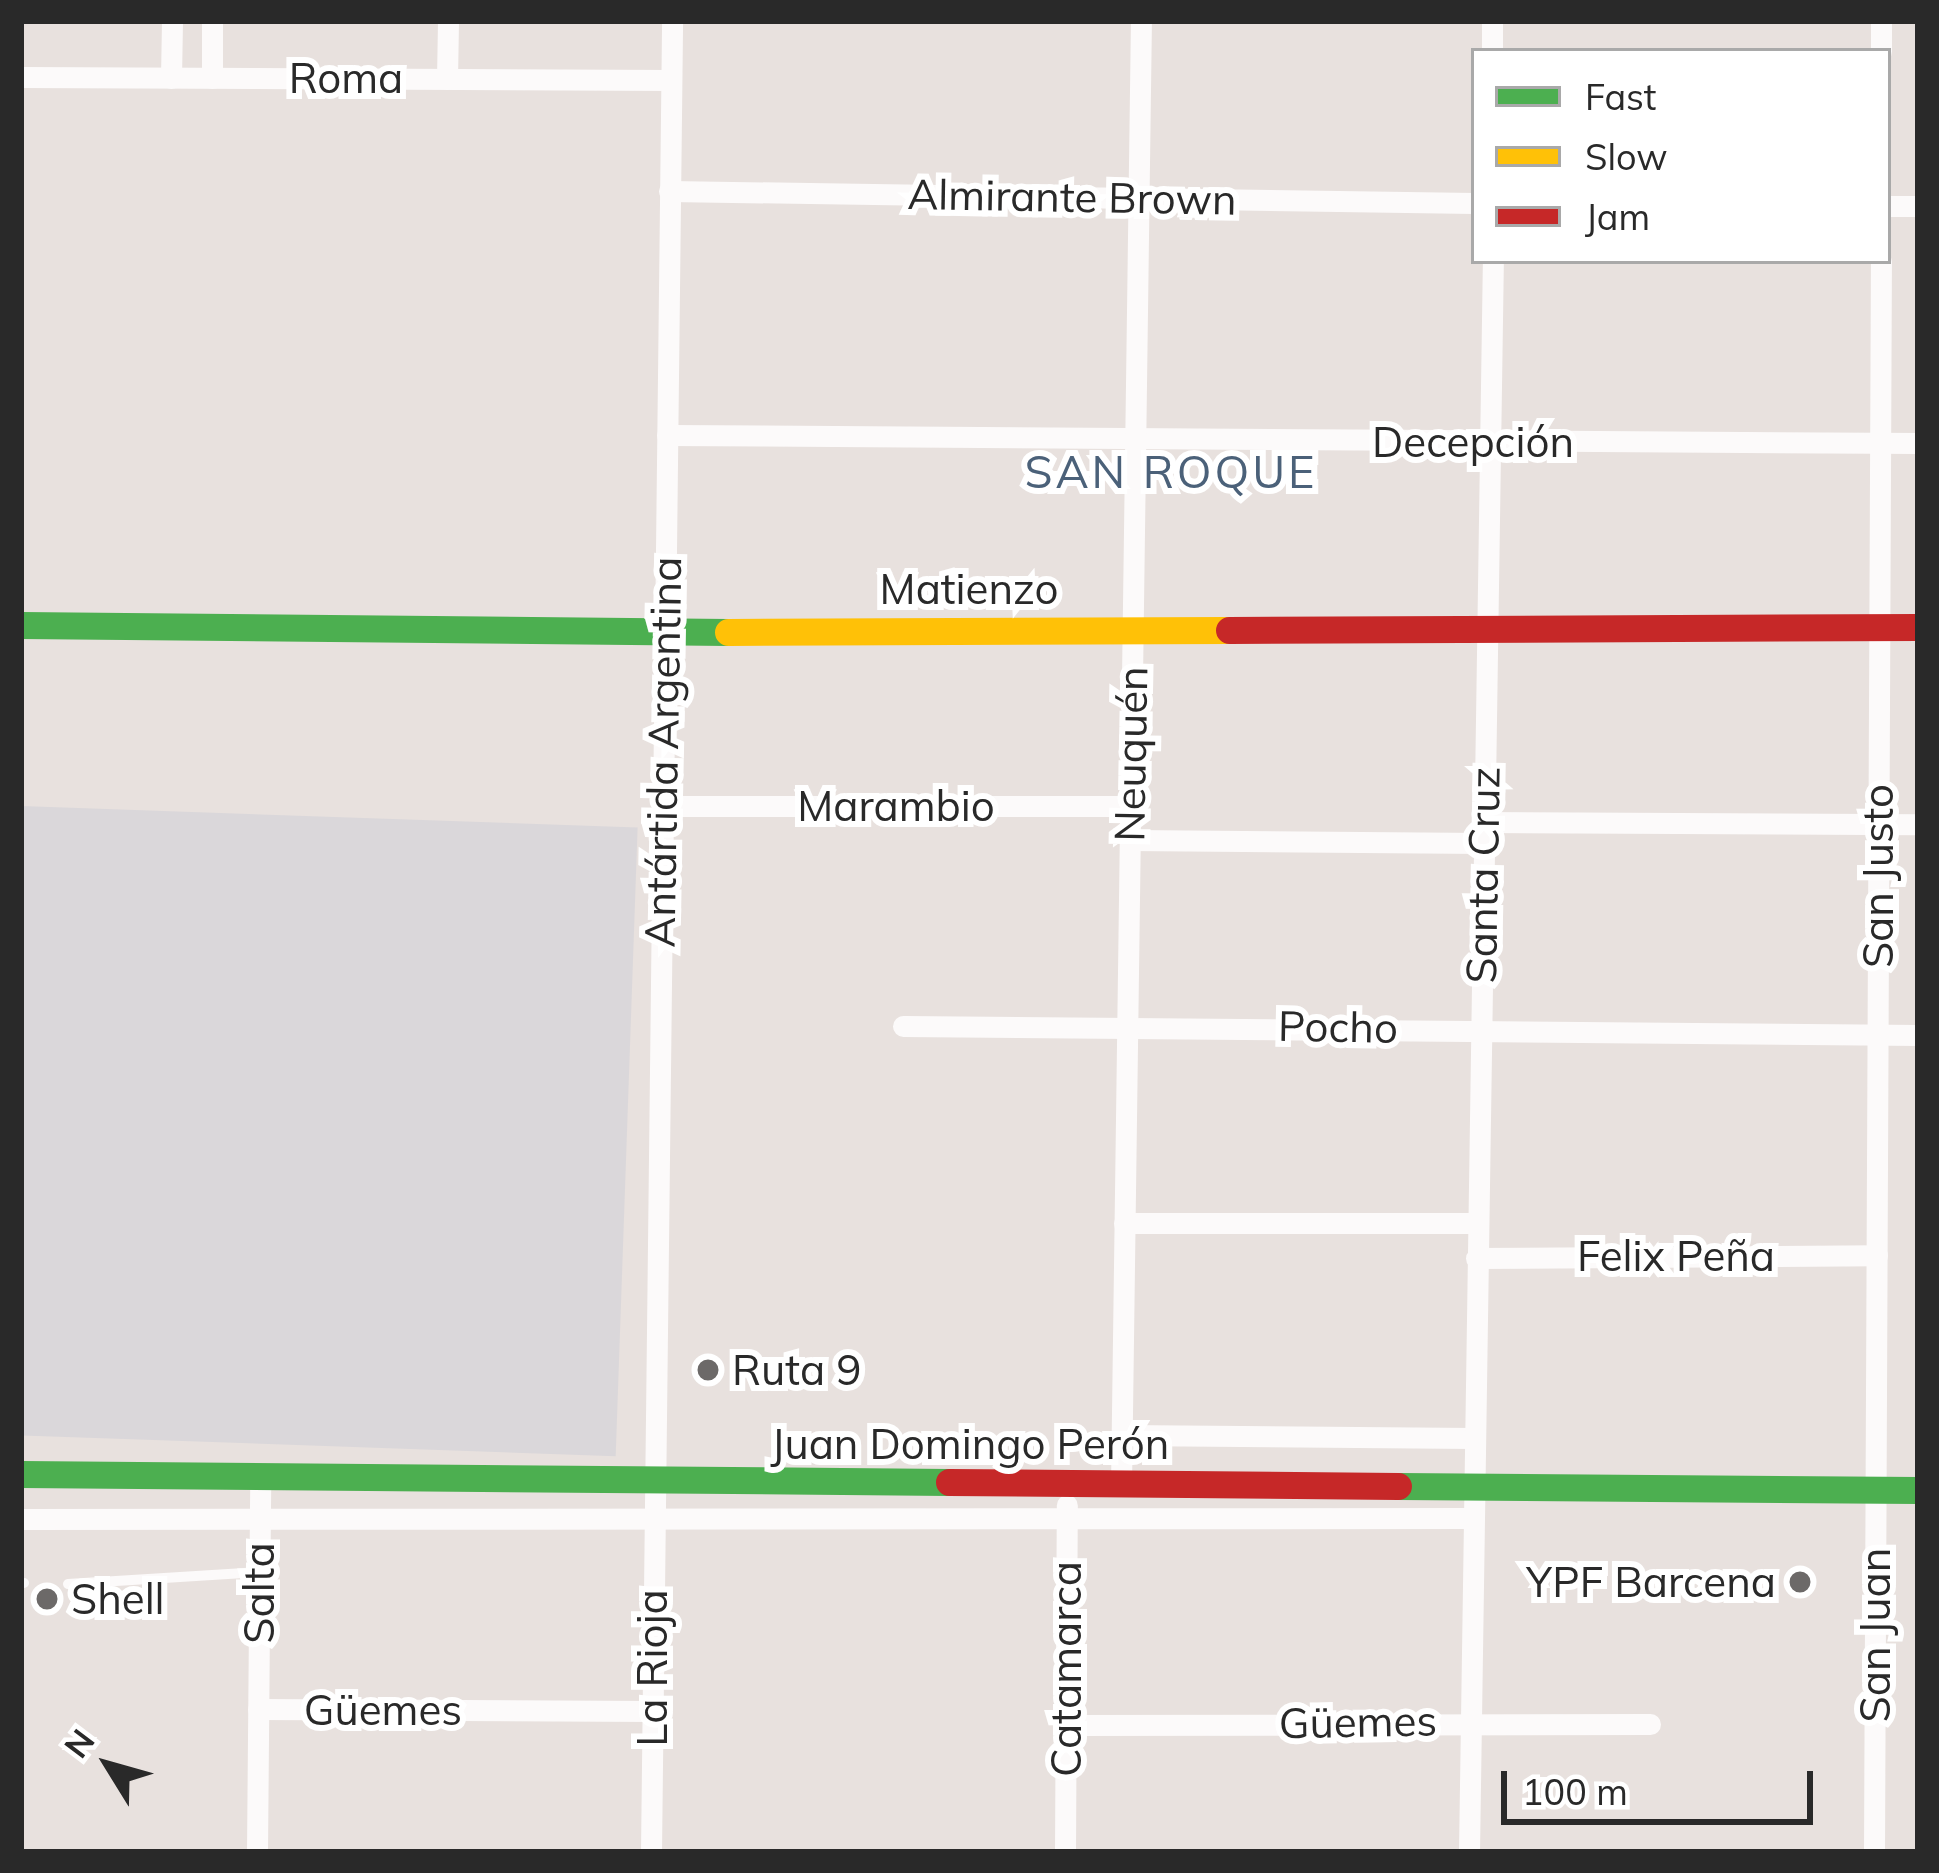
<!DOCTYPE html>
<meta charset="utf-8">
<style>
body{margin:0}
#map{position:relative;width:1939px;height:1873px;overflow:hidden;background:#e8e1de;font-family:Mulish,sans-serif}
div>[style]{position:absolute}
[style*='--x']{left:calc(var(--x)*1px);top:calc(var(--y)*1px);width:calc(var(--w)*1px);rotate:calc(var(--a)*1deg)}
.industrial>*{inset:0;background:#dad7da;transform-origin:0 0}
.lane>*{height:10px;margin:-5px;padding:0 5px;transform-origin:5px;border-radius:5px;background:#fcfafa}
.street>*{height:21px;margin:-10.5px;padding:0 10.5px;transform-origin:10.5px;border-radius:10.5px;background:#fcfafa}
.fast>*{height:27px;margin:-13.5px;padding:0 13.5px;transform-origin:13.5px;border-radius:13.5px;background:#4caf50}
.slow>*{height:27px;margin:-13.5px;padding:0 13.5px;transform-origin:13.5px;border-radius:13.5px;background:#ffc107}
.jam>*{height:27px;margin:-13.5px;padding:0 13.5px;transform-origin:13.5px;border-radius:13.5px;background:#c62828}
.dots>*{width:33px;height:33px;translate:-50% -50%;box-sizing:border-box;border:6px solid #fff;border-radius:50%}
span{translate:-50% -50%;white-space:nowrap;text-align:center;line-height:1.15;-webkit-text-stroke:12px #fff;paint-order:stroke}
.street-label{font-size:42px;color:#292929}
.poi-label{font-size:42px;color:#292929}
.left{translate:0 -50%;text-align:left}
.right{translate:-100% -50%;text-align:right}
.neighbourhood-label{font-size:45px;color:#4b6179;letter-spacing:3px}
.frame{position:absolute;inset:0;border:24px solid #292929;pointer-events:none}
.legend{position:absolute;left:1471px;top:48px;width:420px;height:216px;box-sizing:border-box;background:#fff;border:3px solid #a9a9a9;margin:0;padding:15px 21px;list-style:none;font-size:36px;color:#292929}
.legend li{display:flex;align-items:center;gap:24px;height:60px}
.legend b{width:60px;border:3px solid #a9a9a9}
.north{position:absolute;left:48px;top:1705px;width:120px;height:120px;-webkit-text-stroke:9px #fff;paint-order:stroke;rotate:307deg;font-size:33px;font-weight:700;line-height:48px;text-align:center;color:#292929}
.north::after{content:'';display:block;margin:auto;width:42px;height:54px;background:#292929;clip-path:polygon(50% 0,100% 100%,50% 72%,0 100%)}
.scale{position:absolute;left:1501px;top:1771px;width:312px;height:54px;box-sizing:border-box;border:6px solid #292929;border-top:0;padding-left:15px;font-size:36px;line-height:42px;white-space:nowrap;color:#292929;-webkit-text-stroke:9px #fff;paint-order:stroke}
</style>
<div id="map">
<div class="industrial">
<div style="left:21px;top:806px;width:617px;height:629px;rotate:2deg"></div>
</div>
<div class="lane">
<div style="--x:21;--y:1583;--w:3;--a:0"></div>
<div style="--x:68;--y:1584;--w:191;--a:-3.6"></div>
</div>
<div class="street">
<div style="--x:212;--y:21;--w:57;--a:90"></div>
<div style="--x:1492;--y:21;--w:30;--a:90"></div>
<div style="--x:1881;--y:51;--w:30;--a:-90"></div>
<div style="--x:21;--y:77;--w:650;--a:0.26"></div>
<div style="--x:171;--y:78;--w:57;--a:-89"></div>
<div style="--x:447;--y:79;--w:58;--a:-89"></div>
<div style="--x:669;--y:191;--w:805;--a:0.85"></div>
<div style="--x:1888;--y:206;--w:30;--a:0"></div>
<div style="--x:667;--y:435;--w:1251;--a:0.37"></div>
<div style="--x:662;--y:806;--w:467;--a:0"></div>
<div style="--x:1483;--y:822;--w:435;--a:0.3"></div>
<div style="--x:1130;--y:840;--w:353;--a:0.5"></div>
<div style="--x:903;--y:1026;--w:1015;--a:0.51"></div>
<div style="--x:1124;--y:1223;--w:353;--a:0"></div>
<div style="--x:1476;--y:1258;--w:401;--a:-0.4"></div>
<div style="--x:1122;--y:1435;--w:351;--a:0.5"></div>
<div style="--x:1121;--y:1486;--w:1465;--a:-89.22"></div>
<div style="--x:21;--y:1519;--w:1450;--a:-0.04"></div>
<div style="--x:258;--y:1709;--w:394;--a:0.3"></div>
<div style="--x:1066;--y:1725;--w:584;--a:-0.1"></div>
<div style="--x:257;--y:1852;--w:375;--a:-89.5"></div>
<div style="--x:651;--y:1852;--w:1831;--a:-89.34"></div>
<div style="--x:1065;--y:1852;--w:347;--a:-89.7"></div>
<div style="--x:1469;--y:1852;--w:1591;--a:-89.14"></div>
<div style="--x:1874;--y:1852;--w:1591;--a:-89.75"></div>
</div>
<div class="fast">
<div style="--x:21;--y:625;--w:707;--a:0.57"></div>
<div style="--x:21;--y:1474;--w:928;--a:0.49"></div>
<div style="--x:1398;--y:1486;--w:520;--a:0.44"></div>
</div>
<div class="slow">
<div style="--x:728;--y:632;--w:501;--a:-0.23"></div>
</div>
<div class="jam">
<div style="--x:1229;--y:630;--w:689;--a:-0.25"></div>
<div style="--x:949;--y:1482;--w:449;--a:0.5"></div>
</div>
<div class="dots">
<div style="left:708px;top:1370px;background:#6c6968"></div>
<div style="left:1800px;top:1582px;background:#6c6968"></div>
<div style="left:47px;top:1599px;background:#6c6968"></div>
</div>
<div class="street-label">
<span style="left:346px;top:78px">Roma</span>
<span style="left:1072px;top:197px;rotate:1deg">Almirante Brown</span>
<span style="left:1473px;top:442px">Decepción</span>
<span style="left:969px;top:589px">Matienzo</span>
<span style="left:663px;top:752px;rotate:-89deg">Antártida Argentina</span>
<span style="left:1131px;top:754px;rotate:-89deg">Neuquén</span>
<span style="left:896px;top:806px">Marambio</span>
<span style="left:1483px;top:875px;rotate:-89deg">Santa Cruz</span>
<span style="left:1878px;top:876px;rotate:-90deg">San Justo</span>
<span style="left:1338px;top:1027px;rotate:1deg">Pocho</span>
<span style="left:1676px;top:1256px">Felix Peña</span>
<span style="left:970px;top:1444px">Juan Domingo Perón</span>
<span style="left:259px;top:1593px;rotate:-90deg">Salta</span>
<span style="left:1875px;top:1635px;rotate:-90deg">San Juan</span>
<span style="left:652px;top:1668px;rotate:-90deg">La Rioja</span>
<span style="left:1066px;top:1669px;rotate:-90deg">Catamarca</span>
<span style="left:383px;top:1710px">Güemes</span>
<span style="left:1358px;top:1722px;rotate:-1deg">Güemes</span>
</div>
<div class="poi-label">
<span class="left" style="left:732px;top:1370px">Ruta 9</span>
<span class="right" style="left:1776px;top:1582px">YPF Barcena</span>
<span class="left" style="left:71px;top:1599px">Shell</span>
</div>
<div class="neighbourhood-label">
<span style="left:1171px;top:472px">SAN ROQUE</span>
</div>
<div class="frame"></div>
<ul class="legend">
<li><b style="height:15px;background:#4caf50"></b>Fast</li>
<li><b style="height:15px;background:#ffc107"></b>Slow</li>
<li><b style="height:15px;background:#c62828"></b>Jam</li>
</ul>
<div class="north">N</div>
<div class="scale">100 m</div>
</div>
